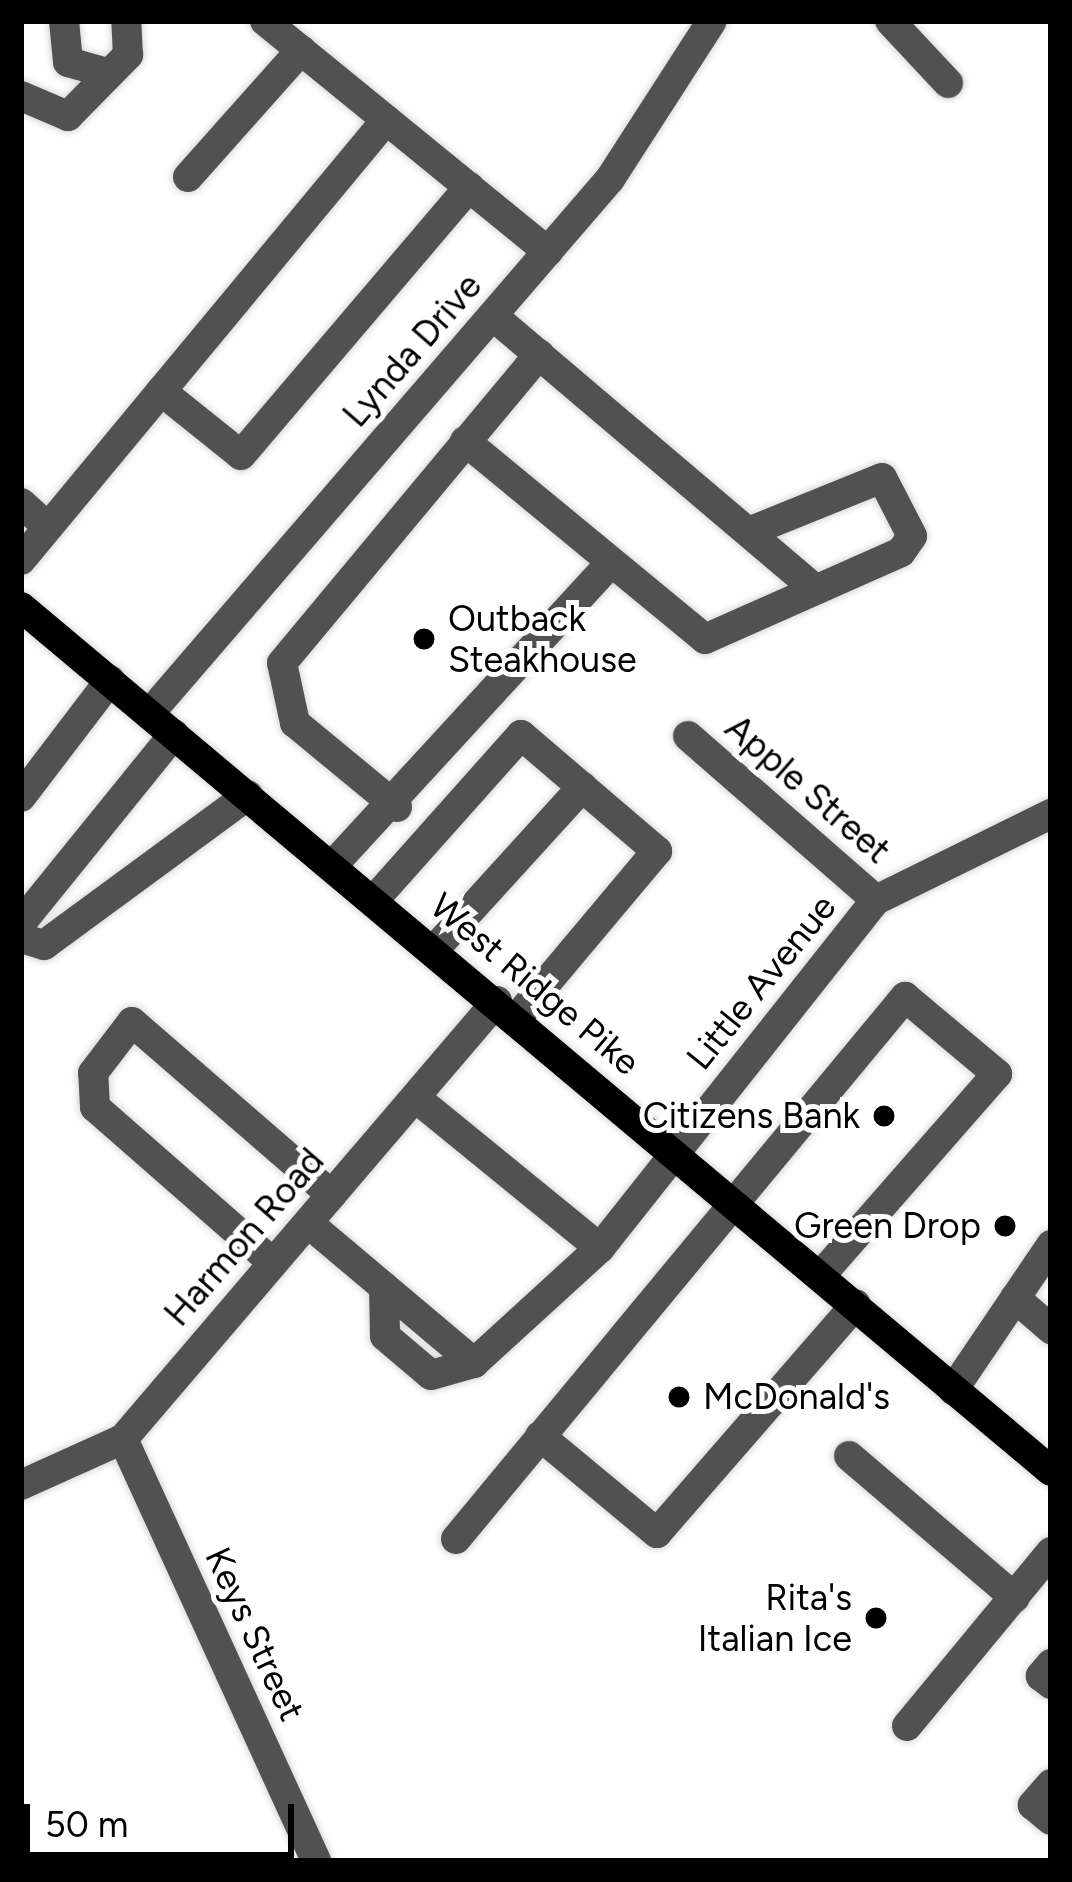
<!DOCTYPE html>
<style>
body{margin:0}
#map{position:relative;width:1072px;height:1882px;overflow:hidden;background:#fff;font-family:Figtree,sans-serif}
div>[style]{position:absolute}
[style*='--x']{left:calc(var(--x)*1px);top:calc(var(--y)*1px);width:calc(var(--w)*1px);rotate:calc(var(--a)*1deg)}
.roads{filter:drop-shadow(0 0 3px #dbdbdb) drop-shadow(0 0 3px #dbdbdb)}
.minor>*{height:30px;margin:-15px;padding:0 15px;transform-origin:15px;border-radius:15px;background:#515151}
.major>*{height:30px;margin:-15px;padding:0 15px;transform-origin:15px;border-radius:15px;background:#000}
.dots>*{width:33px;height:33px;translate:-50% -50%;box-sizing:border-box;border:6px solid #fff;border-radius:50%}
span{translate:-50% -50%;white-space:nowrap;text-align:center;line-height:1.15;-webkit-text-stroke:10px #fff;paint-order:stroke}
.street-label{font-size:36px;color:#000}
.poi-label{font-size:36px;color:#000}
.left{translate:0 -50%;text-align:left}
.right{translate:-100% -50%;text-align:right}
.frame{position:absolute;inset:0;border:24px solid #000;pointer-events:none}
.scale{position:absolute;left:24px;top:1804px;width:270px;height:54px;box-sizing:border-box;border:6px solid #000;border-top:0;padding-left:15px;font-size:36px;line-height:42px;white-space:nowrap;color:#000;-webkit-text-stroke:9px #fff;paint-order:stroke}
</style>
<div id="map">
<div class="roads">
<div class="minor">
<div style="--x:64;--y:21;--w:41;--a:84.4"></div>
<div style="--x:68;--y:62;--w:41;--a:15.8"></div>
<div style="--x:265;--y:21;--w:365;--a:39.2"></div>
<div style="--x:890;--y:21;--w:85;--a:46.9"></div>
<div style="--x:21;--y:96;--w:51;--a:23.1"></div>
<div style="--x:68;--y:116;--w:86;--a:-45.5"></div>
<div style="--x:128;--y:55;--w:34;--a:-93"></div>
<div style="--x:188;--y:177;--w:170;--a:-48.3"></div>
<div style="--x:493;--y:316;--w:417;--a:40.3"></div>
<div style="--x:161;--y:391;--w:102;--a:38.7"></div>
<div style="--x:241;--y:455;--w:352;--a:-49.6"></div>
<div style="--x:465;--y:441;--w:311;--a:39.5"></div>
<div style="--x:705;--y:639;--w:214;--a:-23.9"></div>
<div style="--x:901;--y:552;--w:19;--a:-55"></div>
<div style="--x:912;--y:536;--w:65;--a:-117.3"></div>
<div style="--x:882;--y:478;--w:141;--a:158"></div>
<div style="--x:21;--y:503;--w:36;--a:42"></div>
<div style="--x:21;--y:560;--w:572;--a:-50.32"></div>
<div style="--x:149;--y:714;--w:706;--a:-49.25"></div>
<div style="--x:610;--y:179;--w:188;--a:-57.2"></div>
<div style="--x:688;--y:736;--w:249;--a:41.1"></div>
<div style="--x:21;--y:797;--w:147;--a:-52.7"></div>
<div style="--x:397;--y:807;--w:132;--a:-140.5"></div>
<div style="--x:295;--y:723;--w:61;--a:-102.2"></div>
<div style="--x:282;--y:663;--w:402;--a:-50.2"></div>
<div style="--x:332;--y:866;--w:410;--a:-47.4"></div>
<div style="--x:374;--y:900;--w:221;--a:-48.3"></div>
<div style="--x:521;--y:735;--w:179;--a:40.5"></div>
<div style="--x:657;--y:851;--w:219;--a:130"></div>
<div style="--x:21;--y:923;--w:243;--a:-51"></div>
<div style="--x:21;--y:938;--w:24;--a:17"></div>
<div style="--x:44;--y:945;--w:253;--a:-36.3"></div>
<div style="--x:433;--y:951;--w:222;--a:-47.7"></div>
<div style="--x:416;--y:1098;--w:237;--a:39.2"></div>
<div style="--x:600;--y:1248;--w:444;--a:-51.6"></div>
<div style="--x:876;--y:900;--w:195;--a:-26.2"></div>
<div style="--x:308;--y:1223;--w:217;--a:40.1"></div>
<div style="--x:474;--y:1363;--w:171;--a:-42.4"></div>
<div style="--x:272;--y:1262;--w:235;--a:-138.8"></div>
<div style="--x:95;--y:1107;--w:34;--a:-93"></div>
<div style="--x:93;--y:1073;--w:64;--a:-52.6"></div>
<div style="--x:132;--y:1022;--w:264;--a:40.9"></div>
<div style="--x:384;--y:1287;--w:49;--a:88.8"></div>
<div style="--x:385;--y:1336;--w:60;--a:40.3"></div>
<div style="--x:431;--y:1375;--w:45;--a:-15.6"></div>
<div style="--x:1015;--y:1298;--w:48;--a:40.7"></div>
<div style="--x:953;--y:1390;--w:175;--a:-55.9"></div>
<div style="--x:540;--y:1436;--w:152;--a:39.7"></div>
<div style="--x:657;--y:1533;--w:303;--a:-49"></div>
<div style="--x:123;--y:1439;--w:464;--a:65.4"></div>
<div style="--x:849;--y:1456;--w:218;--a:40.5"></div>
<div style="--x:21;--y:1485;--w:112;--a:-24.3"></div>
<div style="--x:123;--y:1439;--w:576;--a:-49.51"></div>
<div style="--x:456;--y:1539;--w:704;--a:-50.36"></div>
<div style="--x:905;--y:997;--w:120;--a:39.9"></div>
<div style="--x:997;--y:1074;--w:267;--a:131.2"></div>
<div style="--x:1051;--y:1664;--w:16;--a:130"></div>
<div style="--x:1041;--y:1676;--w:13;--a:39"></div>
<div style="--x:907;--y:1726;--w:226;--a:-50.4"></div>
<div style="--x:1051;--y:1784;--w:28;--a:131"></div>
<div style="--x:1033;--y:1805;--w:23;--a:40"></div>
</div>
<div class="major">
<div style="--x:21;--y:607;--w:1344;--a:39.99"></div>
</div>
</div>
<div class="dots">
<div style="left:424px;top:639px;background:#000"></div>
<div style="left:884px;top:1116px;background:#000"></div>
<div style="left:1005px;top:1226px;background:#000"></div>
<div style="left:679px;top:1397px;background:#000"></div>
<div style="left:876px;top:1618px;background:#000"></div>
</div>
<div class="street-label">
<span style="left:412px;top:350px;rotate:-49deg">Lynda Drive</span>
<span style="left:808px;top:789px;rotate:41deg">Apple Street</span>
<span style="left:761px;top:982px;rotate:-51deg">Little Avenue</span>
<span style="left:535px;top:984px;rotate:40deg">West Ridge Pike</span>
<span style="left:244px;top:1237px;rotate:-49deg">Harmon Road</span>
<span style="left:255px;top:1634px;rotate:65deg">Keys Street</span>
</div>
<div class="poi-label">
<span class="left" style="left:448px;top:639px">Outback<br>Steakhouse</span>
<span class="right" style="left:860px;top:1116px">Citizens Bank</span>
<span class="right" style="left:981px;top:1226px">Green Drop</span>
<span class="left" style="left:703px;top:1397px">McDonald's</span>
<span class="right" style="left:852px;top:1618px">Rita's<br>Italian Ice</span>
</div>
<div class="frame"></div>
<div class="scale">50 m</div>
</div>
